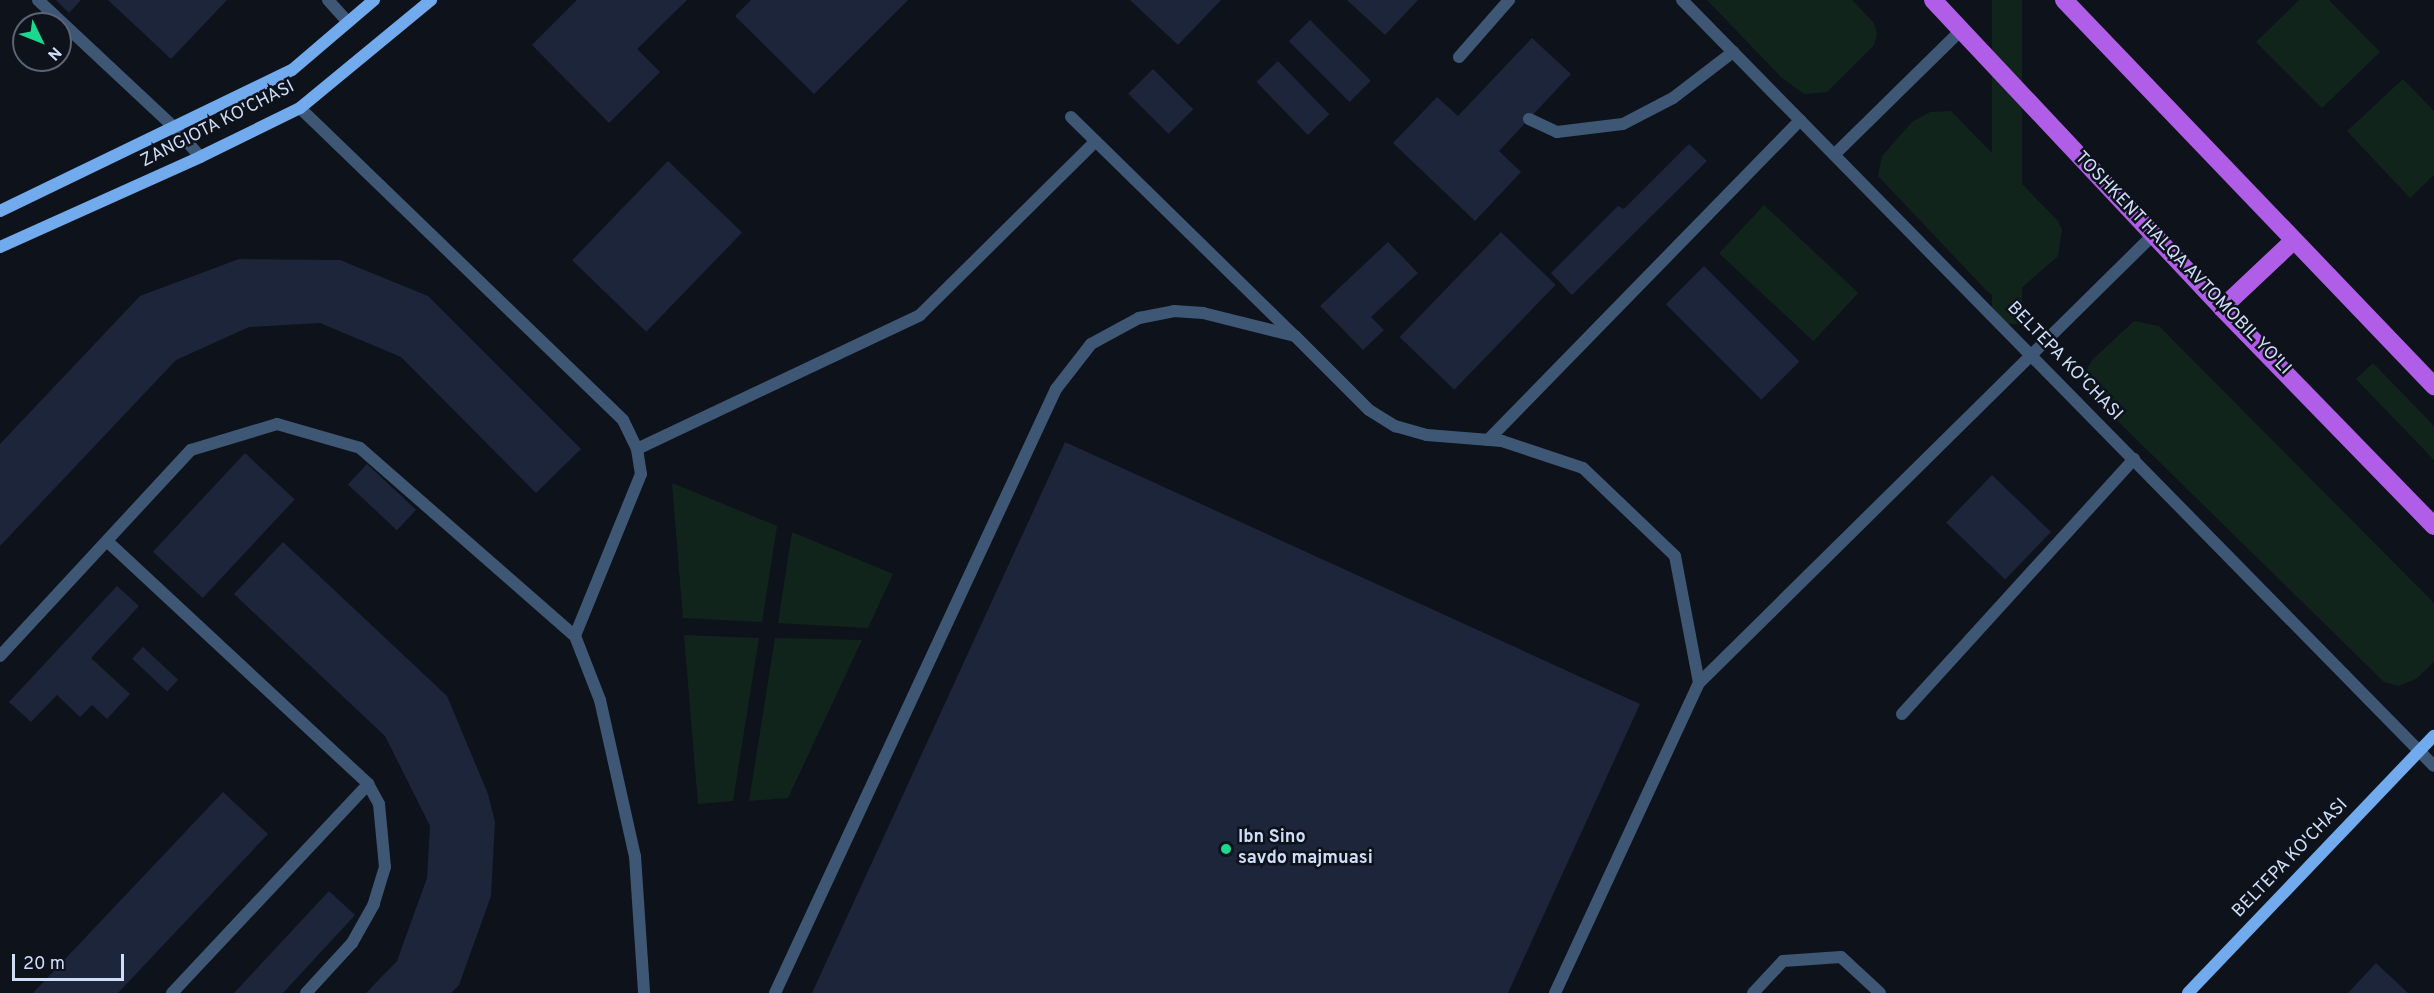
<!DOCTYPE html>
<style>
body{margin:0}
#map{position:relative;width:2434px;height:993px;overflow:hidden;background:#0e121b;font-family:Overpass,sans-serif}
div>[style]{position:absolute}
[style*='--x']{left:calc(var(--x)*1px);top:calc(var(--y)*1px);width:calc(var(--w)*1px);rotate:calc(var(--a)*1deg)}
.green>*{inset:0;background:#11241b;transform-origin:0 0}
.building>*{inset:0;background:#1c253a;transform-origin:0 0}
.service>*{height:12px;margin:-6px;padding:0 6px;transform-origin:6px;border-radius:6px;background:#3e5775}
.minor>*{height:12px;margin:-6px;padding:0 6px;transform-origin:6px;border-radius:6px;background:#3e5775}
.tertiary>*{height:12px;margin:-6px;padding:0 6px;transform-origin:6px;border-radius:6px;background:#3e5775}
.secondary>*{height:12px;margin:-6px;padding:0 6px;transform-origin:6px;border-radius:6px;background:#71aaed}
.trunk>*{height:18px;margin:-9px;padding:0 9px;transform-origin:9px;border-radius:9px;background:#b05ee8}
.dots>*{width:16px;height:16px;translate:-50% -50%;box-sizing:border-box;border:3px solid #0e121b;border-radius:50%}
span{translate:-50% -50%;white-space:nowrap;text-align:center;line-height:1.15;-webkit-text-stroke:5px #0e121b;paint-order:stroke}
.street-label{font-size:18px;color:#cedef9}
.poi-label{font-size:18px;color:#cedef9;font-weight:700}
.left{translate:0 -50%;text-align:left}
.north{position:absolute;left:12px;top:12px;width:60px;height:60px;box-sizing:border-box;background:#0e121b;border:2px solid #5b6474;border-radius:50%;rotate:133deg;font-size:16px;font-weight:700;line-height:24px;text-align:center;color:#cedef9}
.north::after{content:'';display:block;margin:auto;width:21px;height:27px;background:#1bd88f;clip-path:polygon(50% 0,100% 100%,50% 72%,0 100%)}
.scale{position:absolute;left:12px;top:954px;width:112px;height:27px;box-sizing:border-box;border:3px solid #cedef9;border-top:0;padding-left:8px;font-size:18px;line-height:21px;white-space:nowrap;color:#cedef9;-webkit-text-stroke:4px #0e121b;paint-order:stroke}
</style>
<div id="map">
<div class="green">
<div style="clip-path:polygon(1707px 0,1852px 0,1874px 23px,1877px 34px,1874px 45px,1827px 92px,1804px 94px,1781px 77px)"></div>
<div style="left:1992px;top:0;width:30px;height:324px"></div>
<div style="clip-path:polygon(2299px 0,2329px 0,2380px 52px,2322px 108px,2256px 42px)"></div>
<div style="clip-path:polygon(2403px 79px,2434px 111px,2434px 175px,2410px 198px,2347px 131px)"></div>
<div style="clip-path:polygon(1951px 111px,2058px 221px,2062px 230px,2058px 256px,2010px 298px,1992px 295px,1985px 289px,1878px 176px,1882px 156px,1912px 122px,1930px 112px)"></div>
<div style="left:1764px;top:205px;width:129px;height:66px;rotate:43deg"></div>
<div style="clip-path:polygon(2134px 321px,2159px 326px,2434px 603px,2434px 662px,2416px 679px,2398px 686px,2384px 682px,2087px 391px,2084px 375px,2092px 360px)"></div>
<div style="clip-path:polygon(2373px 363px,2434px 426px,2434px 460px,2356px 379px)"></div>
<div style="clip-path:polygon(672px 483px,777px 526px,762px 622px,683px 618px)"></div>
<div style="clip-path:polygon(792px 532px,893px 574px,868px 628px,778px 623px)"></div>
<div style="clip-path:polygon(684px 635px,759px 638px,733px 801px,698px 804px)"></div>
<div style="clip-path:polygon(775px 638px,862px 640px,788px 798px,749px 801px)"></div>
</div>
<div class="building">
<div style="clip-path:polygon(56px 0,81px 0,69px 13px)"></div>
<div style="clip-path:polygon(108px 0,227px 0,171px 59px)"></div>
<div style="clip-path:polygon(577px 0,687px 0,637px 49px,660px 72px,609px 123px,532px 45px)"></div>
<div style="clip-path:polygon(751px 0,908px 0,814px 94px,735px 16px)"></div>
<div style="clip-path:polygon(1130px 0,1221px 0,1178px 45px)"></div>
<div style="clip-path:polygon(1347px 0,1418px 0,1385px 35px)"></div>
<div style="left:1310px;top:20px;width:86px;height:30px;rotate:45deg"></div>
<div style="clip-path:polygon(1532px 38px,1571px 74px,1499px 151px,1521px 172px,1475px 221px,1393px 143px,1437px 97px,1458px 116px)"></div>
<div style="left:1278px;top:61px;width:74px;height:30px;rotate:46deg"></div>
<div style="left:1153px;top:69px;width:57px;height:35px;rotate:45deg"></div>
<div style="clip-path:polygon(1689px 144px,1707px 161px,1572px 295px,1551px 273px,1618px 206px,1624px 209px)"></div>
<div style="left:668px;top:161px;width:103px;height:138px;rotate:44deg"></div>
<div style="left:1501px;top:232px;width:76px;height:146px;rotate:44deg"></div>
<div style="clip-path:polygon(1388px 242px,1418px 273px,1371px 317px,1384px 330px,1363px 350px,1320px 306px)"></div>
<div style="clip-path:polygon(239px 259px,340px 260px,428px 296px,581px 449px,536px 493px,401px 357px,320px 323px,249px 327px,176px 360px,0 546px,0 444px,140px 296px)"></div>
<div style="left:1704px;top:266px;width:135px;height:54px;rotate:45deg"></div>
<div style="clip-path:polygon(1065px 442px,1640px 704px,1508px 993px,812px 993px)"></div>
<div style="left:245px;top:453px;width:68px;height:135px;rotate:43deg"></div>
<div style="left:367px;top:464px;width:67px;height:28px;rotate:43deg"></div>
<div style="left:1992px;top:475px;width:82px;height:66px;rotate:44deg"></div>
<div style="clip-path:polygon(283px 542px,447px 696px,488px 794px,495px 822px,491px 896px,459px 985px,451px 993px,366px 993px,397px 961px,427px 878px,430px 826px,385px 736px,234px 594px)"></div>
<div style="clip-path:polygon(117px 586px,139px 606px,91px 658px,130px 694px,107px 719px,92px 705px,80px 717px,57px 695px,31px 722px,9px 702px)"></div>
<div style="left:143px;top:647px;width:48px;height:16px;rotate:43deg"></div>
<div style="clip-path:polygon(223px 792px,268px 834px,118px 993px,33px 993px)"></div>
<div style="clip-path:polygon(329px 891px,355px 915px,283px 993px,234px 993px)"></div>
<div style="clip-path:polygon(2376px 963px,2408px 993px,2348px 993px)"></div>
</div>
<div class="service">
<div style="--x:328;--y:0;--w:30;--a:48"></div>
<div style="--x:1459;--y:57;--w:76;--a:-48.7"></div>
<div style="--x:1071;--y:117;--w:313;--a:44.4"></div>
<div style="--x:1529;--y:119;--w:31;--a:25"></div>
<div style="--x:1557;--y:132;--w:66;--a:-6.9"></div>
<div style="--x:1623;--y:124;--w:56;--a:-27.5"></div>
<div style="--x:1673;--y:98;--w:76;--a:-37.5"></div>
<div style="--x:1835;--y:154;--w:177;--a:-44.5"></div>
<div style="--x:1488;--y:440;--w:447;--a:-45.7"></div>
<div style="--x:637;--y:449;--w:313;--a:-25.3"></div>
<div style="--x:920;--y:315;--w:247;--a:-44.7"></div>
<div style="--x:108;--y:542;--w:355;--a:42.9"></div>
<div style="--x:368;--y:784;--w:23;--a:61"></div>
<div style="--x:379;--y:804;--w:63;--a:84.6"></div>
<div style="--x:385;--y:867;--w:39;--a:107"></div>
<div style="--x:374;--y:904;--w:45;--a:119.4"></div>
<div style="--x:352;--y:943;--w:68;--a:132.6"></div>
<div style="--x:0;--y:656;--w:281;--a:-47.2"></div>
<div style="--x:191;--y:450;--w:90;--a:-16.8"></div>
<div style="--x:277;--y:424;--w:86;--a:16.1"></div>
<div style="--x:360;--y:448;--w:286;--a:41.2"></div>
<div style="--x:1902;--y:714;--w:345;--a:-47.7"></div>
<div style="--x:635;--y:856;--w:137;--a:86.2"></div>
<div style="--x:172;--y:993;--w:287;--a:-46.8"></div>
<div style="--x:775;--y:993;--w:666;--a:-65.05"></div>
<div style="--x:1056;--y:389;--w:57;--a:-52.1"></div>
<div style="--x:1091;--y:344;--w:55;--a:-28.4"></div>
<div style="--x:1139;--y:318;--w:36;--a:-11"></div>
<div style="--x:1174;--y:311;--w:29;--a:4"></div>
<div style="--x:1203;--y:313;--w:95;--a:14"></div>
<div style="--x:1295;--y:336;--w:105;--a:45"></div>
<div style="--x:1369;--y:410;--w:31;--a:32"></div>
<div style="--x:1395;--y:426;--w:33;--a:16"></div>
<div style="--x:1427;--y:435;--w:75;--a:4.6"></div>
<div style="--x:1502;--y:441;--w:85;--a:18.4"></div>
<div style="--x:1583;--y:468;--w:127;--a:43.7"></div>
<div style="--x:1675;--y:556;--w:129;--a:79.3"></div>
<div style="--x:1555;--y:993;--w:342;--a:-65.1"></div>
<div style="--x:1699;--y:683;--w:638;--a:-44.62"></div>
<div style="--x:1753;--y:993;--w:44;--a:-46.8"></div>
<div style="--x:1783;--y:961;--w:58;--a:-3.9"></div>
<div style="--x:1841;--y:957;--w:53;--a:42.7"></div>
</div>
<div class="minor">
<div style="--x:38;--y:0;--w:189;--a:43.1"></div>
<div style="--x:176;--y:129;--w:37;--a:49"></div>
<div style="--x:300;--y:108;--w:449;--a:44"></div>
<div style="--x:623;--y:420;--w:32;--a:64"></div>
<div style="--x:637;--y:449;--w:25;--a:81"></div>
<div style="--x:641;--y:474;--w:175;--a:112.2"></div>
<div style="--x:575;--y:636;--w:69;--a:68.7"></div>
<div style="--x:600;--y:700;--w:160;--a:77.4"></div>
</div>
<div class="tertiary">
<div style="--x:1682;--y:0;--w:1073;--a:45.53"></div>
</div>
<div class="secondary">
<div style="--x:0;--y:211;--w:324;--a:-25.8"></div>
<div style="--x:292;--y:70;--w:108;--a:-40.5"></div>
<div style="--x:0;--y:247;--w:219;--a:-24.2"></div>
<div style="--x:200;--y:157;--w:111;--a:-26.1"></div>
<div style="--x:300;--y:108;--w:170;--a:-39.5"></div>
<div style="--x:2188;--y:993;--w:356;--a:-46.3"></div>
</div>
<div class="trunk">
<div style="--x:1933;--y:0;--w:422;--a:46.8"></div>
<div style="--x:2222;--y:308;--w:304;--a:45.8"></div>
<div style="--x:2064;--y:0;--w:535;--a:46.21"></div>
<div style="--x:2222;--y:308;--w:98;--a:-43.3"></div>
</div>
<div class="dots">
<div style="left:1226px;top:849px;background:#1bd88f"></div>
</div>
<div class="street-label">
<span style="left:218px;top:125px;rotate:-27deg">ZANGIOTA KO'CHASI</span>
<span style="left:2182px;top:264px;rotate:46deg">TOSHKENT HALQA AVTOMOBIL YO'LI</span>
<span style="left:2064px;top:362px;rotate:46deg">BELTEPA KO'CHASI</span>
<span style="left:2291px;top:859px;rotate:-46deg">BELTEPA KO'CHASI</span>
</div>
<div class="poi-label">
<span class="left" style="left:1238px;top:849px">Ibn Sino<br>savdo majmuasi</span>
</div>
<div class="north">N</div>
<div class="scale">20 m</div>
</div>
